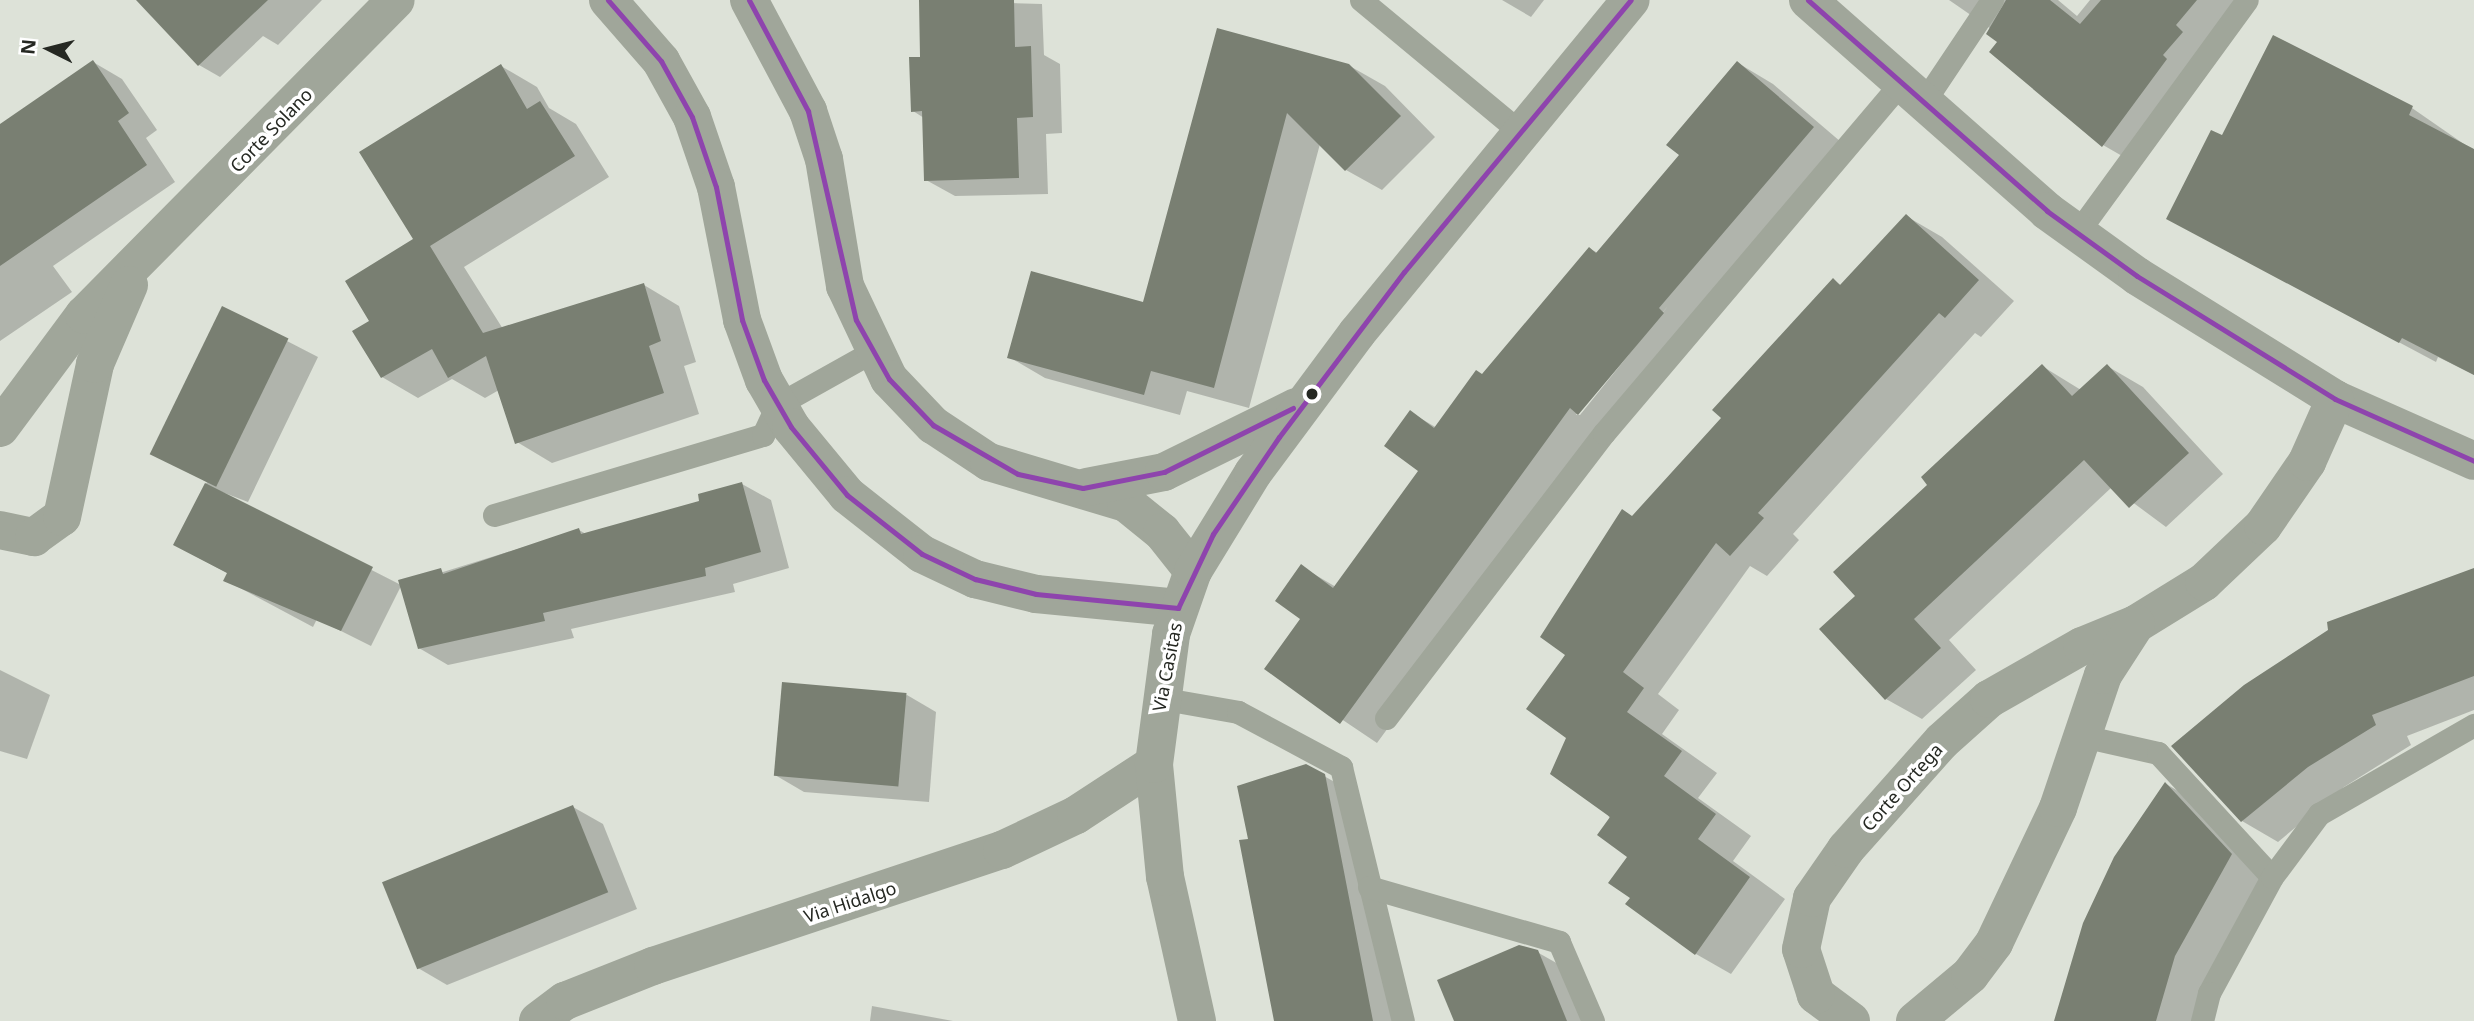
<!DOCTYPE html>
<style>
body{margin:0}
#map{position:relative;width:2474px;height:1021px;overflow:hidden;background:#dde2d8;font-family:"Noto Sans",sans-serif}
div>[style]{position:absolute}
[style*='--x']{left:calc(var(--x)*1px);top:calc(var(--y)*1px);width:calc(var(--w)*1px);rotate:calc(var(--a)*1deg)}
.shadow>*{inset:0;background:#0003}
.building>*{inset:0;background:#797f72;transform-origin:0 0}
.lane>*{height:23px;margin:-11.5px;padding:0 11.5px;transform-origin:11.5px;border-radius:11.5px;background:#a0a69a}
.street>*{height:38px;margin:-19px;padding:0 19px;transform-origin:19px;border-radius:19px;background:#a0a69a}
.bus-1>*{height:5px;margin:-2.5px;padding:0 2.5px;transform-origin:2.5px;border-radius:2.5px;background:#8e44ad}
.dots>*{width:19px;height:19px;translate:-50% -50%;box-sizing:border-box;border:4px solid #fff;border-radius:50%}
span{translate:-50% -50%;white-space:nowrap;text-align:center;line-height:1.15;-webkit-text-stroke:7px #fff;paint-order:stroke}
.street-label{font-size:18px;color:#252822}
.north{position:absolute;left:14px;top:14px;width:70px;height:70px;-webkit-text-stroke:5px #fff;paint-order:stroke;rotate:276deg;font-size:19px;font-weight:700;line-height:28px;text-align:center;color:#252822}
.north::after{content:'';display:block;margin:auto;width:24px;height:32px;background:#252822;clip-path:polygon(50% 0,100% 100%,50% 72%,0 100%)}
</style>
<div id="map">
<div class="shadow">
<div style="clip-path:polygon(164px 0,322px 0,278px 45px,263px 36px,220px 77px,199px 65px)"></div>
<div style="clip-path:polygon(920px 0,1042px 4px,1044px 55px,1060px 64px,1062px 133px,1046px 134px,1048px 194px,955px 196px,926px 180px,924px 118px,913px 111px,922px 59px)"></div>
<div style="clip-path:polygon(1502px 0,1544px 0,1531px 17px)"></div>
<div style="clip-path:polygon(1949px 0,2058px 0,2077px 16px,2090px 0,2246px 0,2136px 164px,2103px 145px,1991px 29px)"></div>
<div style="clip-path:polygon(1218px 30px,1348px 65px,1385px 86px,1435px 137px,1382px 190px,1346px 170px,1320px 144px,1249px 408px,1187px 391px,1180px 415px,1045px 378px,1009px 357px,1145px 304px)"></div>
<div style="clip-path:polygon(93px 62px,122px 79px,157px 130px,146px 138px,175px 182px,53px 266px,72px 292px,0 341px,0 126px)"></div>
<div style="clip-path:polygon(evenodd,1738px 63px,1773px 84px,1848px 148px,1606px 429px,1377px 743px,1267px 669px,1303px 619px,1302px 567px,1336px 587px,1421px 470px,1410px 412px,1437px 428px,1590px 249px,1598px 253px,1682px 155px,1738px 63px,1668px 306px,1580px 415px,1576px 415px,1668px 306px)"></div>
<div style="clip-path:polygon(501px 66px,537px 87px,549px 108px,576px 124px,609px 177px,464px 267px,503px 329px,644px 285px,679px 306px,696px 362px,684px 366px,699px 414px,552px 463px,517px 442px,499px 390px,485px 398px,452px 379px,418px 398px,382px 377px,372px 321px)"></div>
<div style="clip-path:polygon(2412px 108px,2474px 151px,2474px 375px,2438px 357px,2436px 362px,2168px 219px,2223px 137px)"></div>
<div style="clip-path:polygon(1906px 216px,1942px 237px,2014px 301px,1981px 337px,1975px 333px,1793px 534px,1799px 540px,1767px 576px,1750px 566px,1658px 694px,1679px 710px,1662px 734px,1717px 773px,1698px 798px,1751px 836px,1733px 861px,1785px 899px,1731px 974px,1696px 954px,1632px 897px,1629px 856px,1568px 737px,1568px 654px,1633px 518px,1723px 418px,1833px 280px,1842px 286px)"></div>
<div style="clip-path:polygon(223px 308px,318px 357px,248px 502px,209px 487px,401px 585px,579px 530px,586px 534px,701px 502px,742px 484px,771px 500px,789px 568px,733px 584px,735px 592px,571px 629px,574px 638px,448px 665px,419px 648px,401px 586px,371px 646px,317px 619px,313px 627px,225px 580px,229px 574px,175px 545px,207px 482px,153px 453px)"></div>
<div style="clip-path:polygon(2042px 366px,2081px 390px,2107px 366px,2143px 387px,2223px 474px,2166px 527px,2112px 487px,1949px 640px,1976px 670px,1922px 719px,1886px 699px,1857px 596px,1930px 485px)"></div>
<div style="clip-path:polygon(2474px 571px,2474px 710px,2407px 736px,2411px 745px,2344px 787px,2278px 842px,2242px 821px)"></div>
<div style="clip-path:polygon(0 670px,50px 695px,27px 759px,0 751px)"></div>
<div style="clip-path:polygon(907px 695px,936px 712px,929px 802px,804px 792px,775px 775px)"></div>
<div style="clip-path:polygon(1324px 776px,1354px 793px,1398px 1021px,1278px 1021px,1250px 840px)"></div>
<div style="clip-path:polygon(2166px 784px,2201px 804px,2266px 875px,2200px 1021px,2059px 1021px)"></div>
<div style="clip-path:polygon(573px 807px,603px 824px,637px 909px,447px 985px,418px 968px,384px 883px)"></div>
<div style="clip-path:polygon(1537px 952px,1567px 969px,1589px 1021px,1456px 1021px)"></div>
<div style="clip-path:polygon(872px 1006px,953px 1021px,870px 1021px)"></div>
</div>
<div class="building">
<div style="clip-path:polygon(136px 0,268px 0,198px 66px)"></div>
<div style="clip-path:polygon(919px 0,1014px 0,1015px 47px,1031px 46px,1033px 117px,1017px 118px,1019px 178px,924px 181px,922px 111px,911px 112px,909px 57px,920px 57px)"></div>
<div style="clip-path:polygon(2006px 0,2050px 0,2080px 24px,2101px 0,2197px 0,2176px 25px,2183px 32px,2163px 55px,2167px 59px,2102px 147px,1989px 52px,1997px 42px,1986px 34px)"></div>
<div style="clip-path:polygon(1217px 28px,1349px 64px,1401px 116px,1345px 171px,1287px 113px,1214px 388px,1151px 371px,1144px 395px,1007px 358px,1031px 271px,1143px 302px)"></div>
<div style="clip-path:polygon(2273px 35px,2413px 106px,2409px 115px,2474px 149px,2474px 375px,2402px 338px,2399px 343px,2166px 219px,2211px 130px,2222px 135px)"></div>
<div style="clip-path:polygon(93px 60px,129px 113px,118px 121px,147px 165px,0 266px,0 124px)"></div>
<div style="clip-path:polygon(1737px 61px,1814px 127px,1659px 308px,1664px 313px,1578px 415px,1570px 408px,1340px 724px,1264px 669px,1300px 619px,1275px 601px,1301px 564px,1333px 588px,1418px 471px,1384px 446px,1410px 410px,1434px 428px,1476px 370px,1482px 374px,1589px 247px,1596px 253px,1679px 155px,1666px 145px)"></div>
<div style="clip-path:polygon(501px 64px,527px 109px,540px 101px,575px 156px,430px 246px,483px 333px,644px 283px,661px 341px,649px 346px,664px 393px,515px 444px,486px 356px,448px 378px,432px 349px,381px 378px,352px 331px,369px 321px,345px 281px,413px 239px,359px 152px)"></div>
<div style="clip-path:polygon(1906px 214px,1979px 280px,1945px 318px,1939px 313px,1758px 513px,1764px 518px,1730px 556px,1716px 543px,1623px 672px,1644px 688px,1627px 712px,1682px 751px,1664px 776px,1716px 814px,1698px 839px,1750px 877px,1695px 955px,1625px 904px,1630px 898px,1608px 883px,1627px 857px,1597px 835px,1610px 817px,1550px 774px,1566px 738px,1526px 709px,1565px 655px,1540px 637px,1622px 509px,1632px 516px,1721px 418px,1712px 410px,1833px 278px,1840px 285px)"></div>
<div style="left:222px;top:306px;width:74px;height:165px;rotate:26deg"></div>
<div style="clip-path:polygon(2042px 364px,2072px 396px,2107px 364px,2189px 453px,2129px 508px,2084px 460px,1914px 619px,1941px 648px,1885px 700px,1819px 629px,1855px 596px,1833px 572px,1927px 485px,1921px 477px)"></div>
<div style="clip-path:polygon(742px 482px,761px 552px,705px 568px,706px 576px,543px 613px,545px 621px,418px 649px,398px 580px,441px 568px,443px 574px,579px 528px,581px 534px,699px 501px,698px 494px)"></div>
<div style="clip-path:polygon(205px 483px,373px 567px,341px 631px,223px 581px,227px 573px,173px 545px)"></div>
<div style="clip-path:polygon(2474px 568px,2474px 676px,2372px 715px,2376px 725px,2308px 767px,2241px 822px,2171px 746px,2244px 685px,2328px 630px,2327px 622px)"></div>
<div style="left:782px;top:682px;width:125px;height:94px;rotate:5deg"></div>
<div style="clip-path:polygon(1306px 764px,1325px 774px,1373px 1021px,1274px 1021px,1239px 840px,1248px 839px,1237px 786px)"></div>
<div style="clip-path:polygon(2165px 782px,2232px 854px,2175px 956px,2156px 1021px,2054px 1021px,2083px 923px,2114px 857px)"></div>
<div style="left:573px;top:805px;width:94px;height:206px;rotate:68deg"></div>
<div style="clip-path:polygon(1519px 945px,1538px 950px,1567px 1021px,1454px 1021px,1437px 980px)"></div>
</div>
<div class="lane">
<div style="--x:1361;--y:0;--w:207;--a:39.7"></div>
<div style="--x:1923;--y:103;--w:124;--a:-56.2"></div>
<div style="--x:2077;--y:233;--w:288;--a:-53.9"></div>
<div style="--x:494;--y:515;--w:281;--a:-16.6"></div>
<div style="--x:763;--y:435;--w:33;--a:-65"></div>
<div style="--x:777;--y:405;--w:109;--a:-29.2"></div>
<div style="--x:1159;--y:698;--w:80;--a:10"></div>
<div style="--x:1238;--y:712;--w:117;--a:28.1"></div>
<div style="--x:1341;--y:767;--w:261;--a:76.3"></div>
<div style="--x:1386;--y:718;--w:359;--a:-52.6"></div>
<div style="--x:1604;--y:433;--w:459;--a:-49.7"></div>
<div style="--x:2078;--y:735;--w:82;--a:12.7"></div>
<div style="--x:2158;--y:753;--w:168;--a:47.4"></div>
<div style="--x:2272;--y:877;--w:132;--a:118.5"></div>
<div style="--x:2209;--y:993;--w:29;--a:104"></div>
<div style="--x:2272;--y:877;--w:79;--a:-53.3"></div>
<div style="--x:2319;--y:814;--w:179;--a:-29.9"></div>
<div style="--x:1369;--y:887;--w:198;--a:16.1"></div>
<div style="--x:1559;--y:942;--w:86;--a:66.7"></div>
</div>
<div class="street">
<div style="--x:608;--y:0;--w:81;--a:49"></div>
<div style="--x:661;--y:61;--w:64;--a:61"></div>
<div style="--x:692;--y:117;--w:74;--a:71.1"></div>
<div style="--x:716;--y:187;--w:136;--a:78.9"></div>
<div style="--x:742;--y:320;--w:64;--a:69.9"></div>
<div style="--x:764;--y:380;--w:54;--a:60.1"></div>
<div style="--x:791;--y:427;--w:88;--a:50.5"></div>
<div style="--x:847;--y:495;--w:95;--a:38.2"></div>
<div style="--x:922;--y:554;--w:59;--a:25.3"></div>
<div style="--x:975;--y:579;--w:63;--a:13.8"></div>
<div style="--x:1036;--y:594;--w:143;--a:5.6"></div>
<div style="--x:749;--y:0;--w:126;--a:62"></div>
<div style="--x:808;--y:111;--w:51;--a:71.6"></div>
<div style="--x:824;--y:159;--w:129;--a:80.6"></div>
<div style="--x:845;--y:286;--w:103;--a:64.7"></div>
<div style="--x:889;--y:379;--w:64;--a:46.3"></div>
<div style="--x:933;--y:425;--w:67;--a:33.5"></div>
<div style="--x:989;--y:462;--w:143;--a:16.7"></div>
<div style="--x:1126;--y:503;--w:46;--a:38.9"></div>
<div style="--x:1162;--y:532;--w:50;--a:51.5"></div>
<div style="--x:1808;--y:0;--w:319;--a:41.4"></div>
<div style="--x:2047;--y:211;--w:111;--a:35.8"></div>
<div style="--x:2137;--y:276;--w:233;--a:31.8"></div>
<div style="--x:2335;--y:399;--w:152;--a:24"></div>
<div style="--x:0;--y:428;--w:141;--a:-53.4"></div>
<div style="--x:84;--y:315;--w:443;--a:-45.3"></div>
<div style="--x:1087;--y:487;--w:78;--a:-11"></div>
<div style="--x:1164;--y:472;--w:147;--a:-26.2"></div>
<div style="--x:0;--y:530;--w:35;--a:12"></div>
<div style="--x:34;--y:537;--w:34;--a:-36"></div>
<div style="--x:62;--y:517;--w:157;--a:-77.8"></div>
<div style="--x:95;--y:364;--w:86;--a:-66.7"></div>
<div style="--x:538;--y:1021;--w:34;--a:-37"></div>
<div style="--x:565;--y:1001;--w:95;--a:-21.7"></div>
<div style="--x:653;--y:966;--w:368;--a:-18.4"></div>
<div style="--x:1002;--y:850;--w:82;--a:-25.3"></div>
<div style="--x:1076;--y:815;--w:93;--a:-33.2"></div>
<div style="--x:1197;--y:1021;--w:148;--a:-102.5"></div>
<div style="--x:1165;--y:877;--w:114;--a:-95.6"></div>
<div style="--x:1154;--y:764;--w:131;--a:-82.5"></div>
<div style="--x:1171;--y:634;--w:67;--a:-70.8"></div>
<div style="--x:1193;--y:571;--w:115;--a:-58.5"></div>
<div style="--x:1253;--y:473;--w:174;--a:-53.4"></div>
<div style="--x:1357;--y:333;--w:431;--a:-50.6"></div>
<div style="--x:1851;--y:1021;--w:44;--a:-143.4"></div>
<div style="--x:1816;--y:995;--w:48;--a:-108.1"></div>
<div style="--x:1801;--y:949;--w:52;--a:-77.8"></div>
<div style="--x:1812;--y:898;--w:60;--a:-55.2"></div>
<div style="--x:1846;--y:849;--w:144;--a:-48.4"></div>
<div style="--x:1942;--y:741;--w:63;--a:-41.8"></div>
<div style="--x:1989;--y:699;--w:107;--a:-29.7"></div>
<div style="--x:2082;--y:646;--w:58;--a:-22.2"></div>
<div style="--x:2136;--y:624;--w:80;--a:-31.7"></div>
<div style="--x:2204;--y:582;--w:81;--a:-43.5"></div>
<div style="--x:2263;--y:526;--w:78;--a:-55.5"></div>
<div style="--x:2307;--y:462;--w:69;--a:-66"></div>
<div style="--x:1915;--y:1021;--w:72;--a:-39.9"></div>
<div style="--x:1970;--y:975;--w:40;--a:-53"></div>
<div style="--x:1994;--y:943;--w:149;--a:-64.6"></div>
<div style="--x:2058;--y:808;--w:140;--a:-71.3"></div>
<div style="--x:2103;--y:675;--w:61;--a:-57.1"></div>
</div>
<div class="bus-1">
<div style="--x:608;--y:0;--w:81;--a:49"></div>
<div style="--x:661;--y:61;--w:64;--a:61"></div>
<div style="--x:692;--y:117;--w:74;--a:71.1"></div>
<div style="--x:716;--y:187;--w:136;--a:78.9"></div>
<div style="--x:742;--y:320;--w:64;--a:69.9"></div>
<div style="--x:764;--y:380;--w:54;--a:60.1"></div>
<div style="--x:791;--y:427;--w:88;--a:50.5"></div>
<div style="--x:847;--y:495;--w:95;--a:38.2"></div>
<div style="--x:922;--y:554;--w:59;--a:25.3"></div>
<div style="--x:975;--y:579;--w:63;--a:13.8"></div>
<div style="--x:1036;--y:594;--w:143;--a:5.6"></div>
<div style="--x:1178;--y:608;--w:82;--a:-64.7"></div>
<div style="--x:1213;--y:534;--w:117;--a:-55.8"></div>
<div style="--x:1279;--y:437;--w:207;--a:-52.9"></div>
<div style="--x:1404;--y:272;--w:354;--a:-50.2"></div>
<div style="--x:749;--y:0;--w:126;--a:62"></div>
<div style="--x:808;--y:111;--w:214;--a:77.1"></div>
<div style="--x:856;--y:320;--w:68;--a:60.8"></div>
<div style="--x:889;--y:379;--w:64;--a:46.3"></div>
<div style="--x:933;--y:425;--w:98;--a:30"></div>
<div style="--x:1018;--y:474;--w:66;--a:12.2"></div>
<div style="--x:1083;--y:488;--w:83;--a:-11.2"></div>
<div style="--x:1164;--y:472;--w:144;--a:-26.4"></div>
<div style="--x:1808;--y:0;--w:319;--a:41.4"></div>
<div style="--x:2047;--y:211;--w:111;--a:35.8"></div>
<div style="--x:2137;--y:276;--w:233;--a:31.8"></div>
<div style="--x:2335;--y:399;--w:152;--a:24"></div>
</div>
<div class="dots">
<div style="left:1312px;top:394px;background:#252822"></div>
</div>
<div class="street-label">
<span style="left:271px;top:130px;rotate:-46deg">Corte Solano</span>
<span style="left:1167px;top:667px;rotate:-79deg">Via Casitas</span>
<span style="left:1902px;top:787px;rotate:-48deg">Corte Ortega</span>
<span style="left:850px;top:902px;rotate:-18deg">Via Hidalgo</span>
</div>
<div class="north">N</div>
</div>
